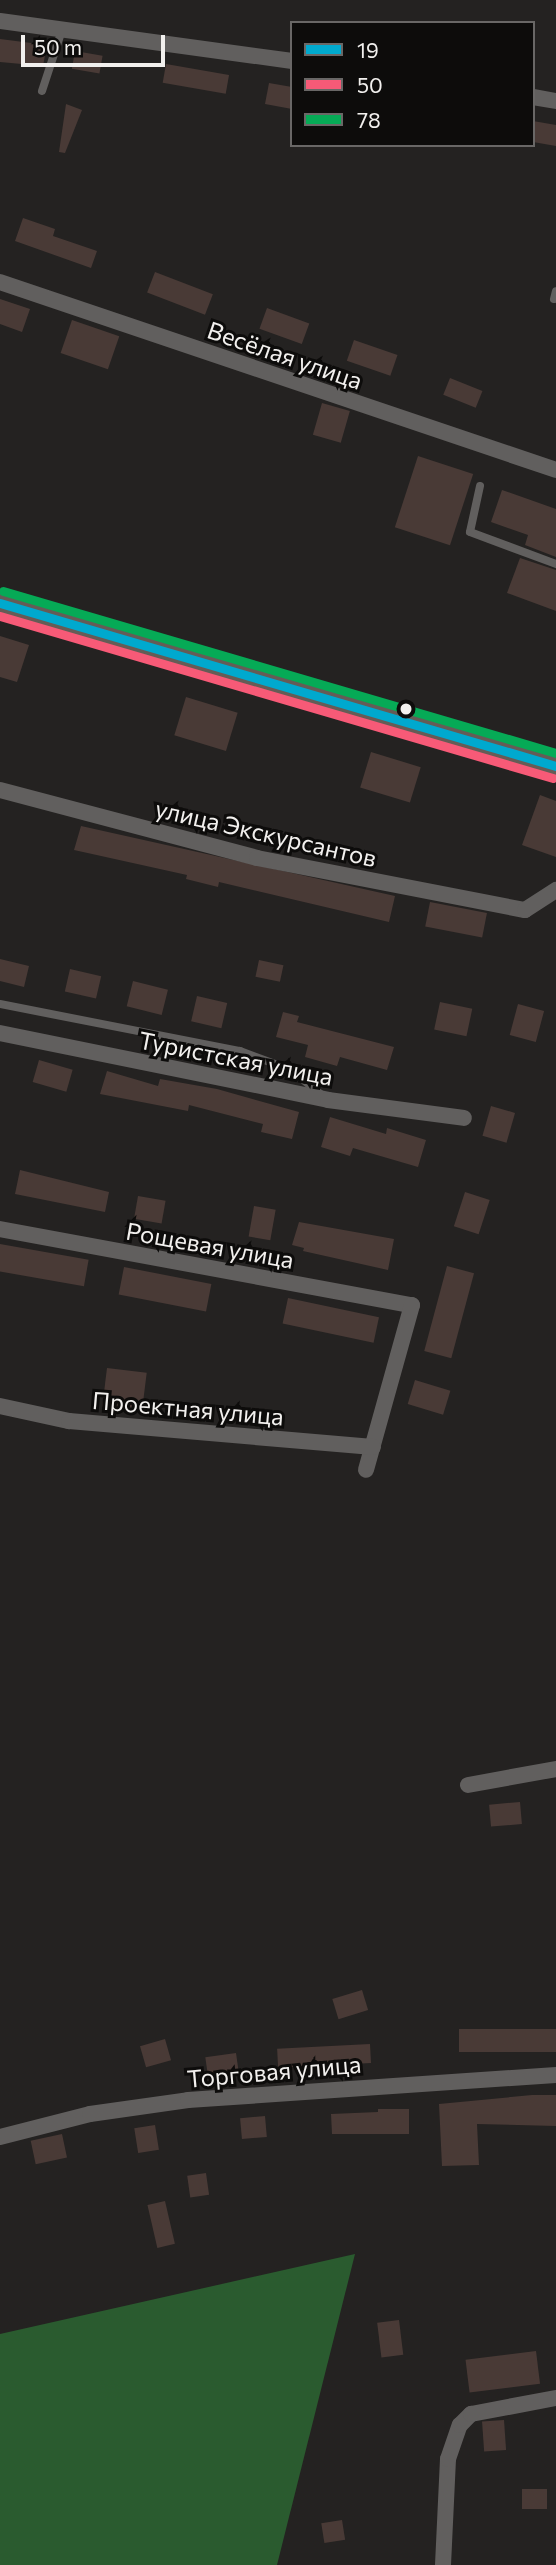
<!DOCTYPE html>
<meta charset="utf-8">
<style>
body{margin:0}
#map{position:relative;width:556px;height:2565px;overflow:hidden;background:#242221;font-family:Commissioner,sans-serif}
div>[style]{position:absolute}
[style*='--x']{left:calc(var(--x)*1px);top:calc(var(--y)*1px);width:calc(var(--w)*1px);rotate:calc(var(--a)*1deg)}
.forest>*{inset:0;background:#2a5b2f}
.building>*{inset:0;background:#493a36;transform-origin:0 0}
.lane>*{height:8px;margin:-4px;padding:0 4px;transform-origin:4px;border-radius:4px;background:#615f5e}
.street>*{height:16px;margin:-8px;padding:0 8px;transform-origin:8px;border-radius:8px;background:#615f5e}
.highway>*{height:28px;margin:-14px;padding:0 14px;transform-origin:14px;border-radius:14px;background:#655c56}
.bus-1>*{height:9px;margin:-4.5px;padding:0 4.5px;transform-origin:4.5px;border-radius:4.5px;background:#00a9ce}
.bus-2>*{height:9px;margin:-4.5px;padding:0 4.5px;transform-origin:4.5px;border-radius:4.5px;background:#f75a77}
.bus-3>*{height:9px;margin:-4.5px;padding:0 4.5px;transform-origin:4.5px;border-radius:4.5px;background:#06aa56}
.dots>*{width:19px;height:19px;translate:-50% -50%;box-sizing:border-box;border:4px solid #0d0c0b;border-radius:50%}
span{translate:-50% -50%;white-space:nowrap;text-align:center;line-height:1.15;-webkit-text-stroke:6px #0d0c0b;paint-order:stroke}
.street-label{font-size:24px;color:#f2f0ee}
.legend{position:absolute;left:290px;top:21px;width:245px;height:126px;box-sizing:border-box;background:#0d0c0b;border:2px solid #696766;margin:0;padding:9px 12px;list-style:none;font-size:21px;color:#f2f0ee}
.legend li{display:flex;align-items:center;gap:14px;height:35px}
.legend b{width:35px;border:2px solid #696766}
.scale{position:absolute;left:21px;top:35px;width:144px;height:32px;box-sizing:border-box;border:4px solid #f2f0ee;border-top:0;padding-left:9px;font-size:21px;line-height:24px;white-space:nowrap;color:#f2f0ee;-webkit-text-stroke:5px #0d0c0b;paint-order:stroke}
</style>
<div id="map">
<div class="forest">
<div style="clip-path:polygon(355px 2254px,277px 2565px,0 2565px,0 2334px)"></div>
</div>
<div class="building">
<div style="clip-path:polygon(0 39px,47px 45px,43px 66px,0 62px)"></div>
<div style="left:75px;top:51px;width:28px;height:18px;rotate:10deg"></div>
<div style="left:166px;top:64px;width:64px;height:19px;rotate:10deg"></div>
<div style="clip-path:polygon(269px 83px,292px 87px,292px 109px,265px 104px)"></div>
<div style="clip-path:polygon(66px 104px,82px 110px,65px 153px,59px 152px)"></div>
<div style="clip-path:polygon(533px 121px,556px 125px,556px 146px,533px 142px)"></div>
<div style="clip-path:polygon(23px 218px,55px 229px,53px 236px,97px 251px,91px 268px,15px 241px)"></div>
<div style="left:155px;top:272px;width:62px;height:22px;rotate:21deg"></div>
<div style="clip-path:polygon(0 299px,30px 309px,22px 332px,0 324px)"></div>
<div style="left:267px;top:308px;width:45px;height:22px;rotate:20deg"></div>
<div style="left:72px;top:320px;width:50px;height:35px;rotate:19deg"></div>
<div style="left:354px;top:340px;width:46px;height:22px;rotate:19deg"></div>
<div style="left:450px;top:378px;width:35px;height:18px;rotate:22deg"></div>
<div style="left:322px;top:403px;width:29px;height:33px;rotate:16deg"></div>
<div style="left:418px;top:456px;width:58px;height:75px;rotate:18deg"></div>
<div style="clip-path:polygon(502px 490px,556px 509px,556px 557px,525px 545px,528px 535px,491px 522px)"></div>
<div style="clip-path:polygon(520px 558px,556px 570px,556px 611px,507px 593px)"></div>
<div style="clip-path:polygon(0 636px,29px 645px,17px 682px,0 677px)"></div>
<div style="left:186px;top:697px;width:54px;height:40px;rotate:17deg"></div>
<div style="left:371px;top:752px;width:52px;height:37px;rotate:17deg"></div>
<div style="clip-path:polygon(540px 795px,556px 801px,556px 857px,522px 845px)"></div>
<div style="clip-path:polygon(81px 826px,395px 896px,389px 922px,219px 882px,218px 887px,186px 879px,187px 875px,74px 850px)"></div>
<div style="left:430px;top:902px;width:58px;height:25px;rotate:11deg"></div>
<div style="clip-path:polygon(0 959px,29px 966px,24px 987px,0 981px)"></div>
<div style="left:259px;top:960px;width:25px;height:17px;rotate:12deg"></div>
<div style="left:70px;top:969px;width:32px;height:23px;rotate:13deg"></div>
<div style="left:133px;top:981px;width:36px;height:26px;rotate:14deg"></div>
<div style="left:197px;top:996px;width:31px;height:26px;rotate:13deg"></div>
<div style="left:440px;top:1002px;width:33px;height:28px;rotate:12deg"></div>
<div style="left:518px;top:1004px;width:27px;height:32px;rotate:15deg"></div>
<div style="clip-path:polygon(283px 1012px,299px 1016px,297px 1022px,394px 1047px,387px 1070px,340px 1057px,337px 1066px,305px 1057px,308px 1045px,276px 1037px)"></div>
<div style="left:39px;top:1060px;width:35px;height:23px;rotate:16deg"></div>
<div style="clip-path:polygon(107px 1071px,158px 1086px,160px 1079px,217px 1089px,299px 1112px,292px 1139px,261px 1132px,263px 1124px,189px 1105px,188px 1111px,100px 1094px)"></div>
<div style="left:491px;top:1106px;width:25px;height:31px;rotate:16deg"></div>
<div style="clip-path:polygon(330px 1117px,386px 1134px,387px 1128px,426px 1140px,418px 1167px,353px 1148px,350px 1156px,321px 1147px)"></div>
<div style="clip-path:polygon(20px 1170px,109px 1192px,105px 1212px,15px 1194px)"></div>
<div style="left:465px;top:1192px;width:26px;height:36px;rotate:18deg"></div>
<div style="left:138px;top:1196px;width:28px;height:23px;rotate:10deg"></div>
<div style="left:254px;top:1206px;width:22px;height:31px;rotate:10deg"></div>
<div style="clip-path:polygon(299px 1222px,394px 1239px,388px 1270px,303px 1251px,304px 1248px,292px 1245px)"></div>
<div style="left:0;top:1244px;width:90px;height:27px;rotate:10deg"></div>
<div style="left:447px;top:1266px;width:28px;height:88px;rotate:15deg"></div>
<div style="left:124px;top:1267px;width:89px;height:28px;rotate:11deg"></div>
<div style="left:288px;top:1298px;width:93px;height:26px;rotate:12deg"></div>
<div style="left:107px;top:1368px;width:40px;height:39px;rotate:7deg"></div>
<div style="left:415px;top:1380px;width:37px;height:25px;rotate:17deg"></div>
<div style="left:520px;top:1802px;width:22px;height:31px;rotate:85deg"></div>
<div style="left:362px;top:1990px;width:21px;height:31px;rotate:73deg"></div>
<div style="left:556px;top:2029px;width:23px;height:97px;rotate:90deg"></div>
<div style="left:165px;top:2039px;width:22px;height:26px;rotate:74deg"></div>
<div style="left:370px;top:2044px;width:19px;height:93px;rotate:87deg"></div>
<div style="left:236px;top:2053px;width:21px;height:31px;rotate:82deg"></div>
<div style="clip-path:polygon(532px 2095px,556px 2095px,556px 2126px,477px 2124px,479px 2165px,442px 2166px,439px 2104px)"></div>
<div style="clip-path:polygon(378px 2109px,409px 2109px,409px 2134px,332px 2134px,331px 2114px,378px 2112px)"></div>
<div style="left:265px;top:2116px;width:21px;height:25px;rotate:85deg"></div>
<div style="left:155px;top:2125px;width:25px;height:21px;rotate:81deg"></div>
<div style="left:62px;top:2134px;width:24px;height:32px;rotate:78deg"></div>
<div style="left:206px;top:2173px;width:22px;height:19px;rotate:82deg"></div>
<div style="left:165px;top:2201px;width:44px;height:18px;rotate:77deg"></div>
<div style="left:399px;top:2320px;width:35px;height:22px;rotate:83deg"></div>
<div style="left:536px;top:2351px;width:33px;height:71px;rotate:83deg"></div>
<div style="left:504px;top:2420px;width:30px;height:22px;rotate:86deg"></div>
<div style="left:522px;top:2489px;width:25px;height:20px"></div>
<div style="left:342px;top:2520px;width:20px;height:21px;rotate:81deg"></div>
</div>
<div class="lane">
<div style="--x:42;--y:91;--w:67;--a:-71.8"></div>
<div style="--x:554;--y:299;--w:8;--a:-76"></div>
<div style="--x:480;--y:486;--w:47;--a:102.3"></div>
<div style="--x:470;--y:532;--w:92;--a:20.4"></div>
<div style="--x:0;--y:1004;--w:245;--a:11.1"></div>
<div style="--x:240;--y:1051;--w:54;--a:20.4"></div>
<div style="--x:291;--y:1070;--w:41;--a:39.1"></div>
</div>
<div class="street">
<div style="--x:0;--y:21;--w:295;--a:7.8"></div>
<div style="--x:533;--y:97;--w:23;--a:10"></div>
<div style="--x:0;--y:282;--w:587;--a:18.68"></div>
<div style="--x:0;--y:790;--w:266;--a:14.8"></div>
<div style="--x:257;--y:858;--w:273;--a:11"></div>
<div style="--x:525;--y:910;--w:37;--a:-33"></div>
<div style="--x:0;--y:1033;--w:335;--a:11.5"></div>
<div style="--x:328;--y:1100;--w:137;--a:7.5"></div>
<div style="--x:0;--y:1229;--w:419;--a:10.5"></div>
<div style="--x:412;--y:1305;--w:171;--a:105.6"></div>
<div style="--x:0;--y:1406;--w:71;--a:12.3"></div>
<div style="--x:69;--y:1421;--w:305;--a:4.9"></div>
<div style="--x:468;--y:1785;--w:89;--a:-10.3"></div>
<div style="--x:0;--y:2137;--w:93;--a:-14.3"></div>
<div style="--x:90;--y:2114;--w:99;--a:-8.1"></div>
<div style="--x:188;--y:2100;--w:369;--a:-3.9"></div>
<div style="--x:443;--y:2565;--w:106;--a:-87.3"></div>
<div style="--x:448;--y:2459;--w:36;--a:-71"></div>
<div style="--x:460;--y:2425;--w:16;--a:-45"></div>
<div style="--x:471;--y:2414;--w:86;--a:-10.7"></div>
</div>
<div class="highway">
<div style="--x:0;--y:603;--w:579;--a:16.34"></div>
</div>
<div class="bus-1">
<div style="--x:0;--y:603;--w:579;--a:16.34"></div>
</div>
<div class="bus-2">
<div style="--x:0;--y:616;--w:576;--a:16.33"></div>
</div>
<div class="bus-3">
<div style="--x:3;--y:591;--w:576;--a:16.33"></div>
</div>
<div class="dots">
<div style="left:406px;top:709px;background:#f2f0ee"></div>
</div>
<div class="street-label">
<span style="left:285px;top:355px;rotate:19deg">Весёлая улица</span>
<span style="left:266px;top:833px;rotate:13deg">улица Экскурсантов</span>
<span style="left:236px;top:1058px;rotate:11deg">Туристская улица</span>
<span style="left:210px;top:1245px;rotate:10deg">Рощевая улица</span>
<span style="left:188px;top:1408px;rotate:5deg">Проектная улица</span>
<span style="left:274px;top:2071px;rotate:-5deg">Торговая улица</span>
</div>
<ul class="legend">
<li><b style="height:9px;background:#00a9ce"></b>19</li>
<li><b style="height:9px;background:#f75a77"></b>50</li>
<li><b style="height:9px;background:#06aa56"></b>78</li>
</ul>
<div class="scale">50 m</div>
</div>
